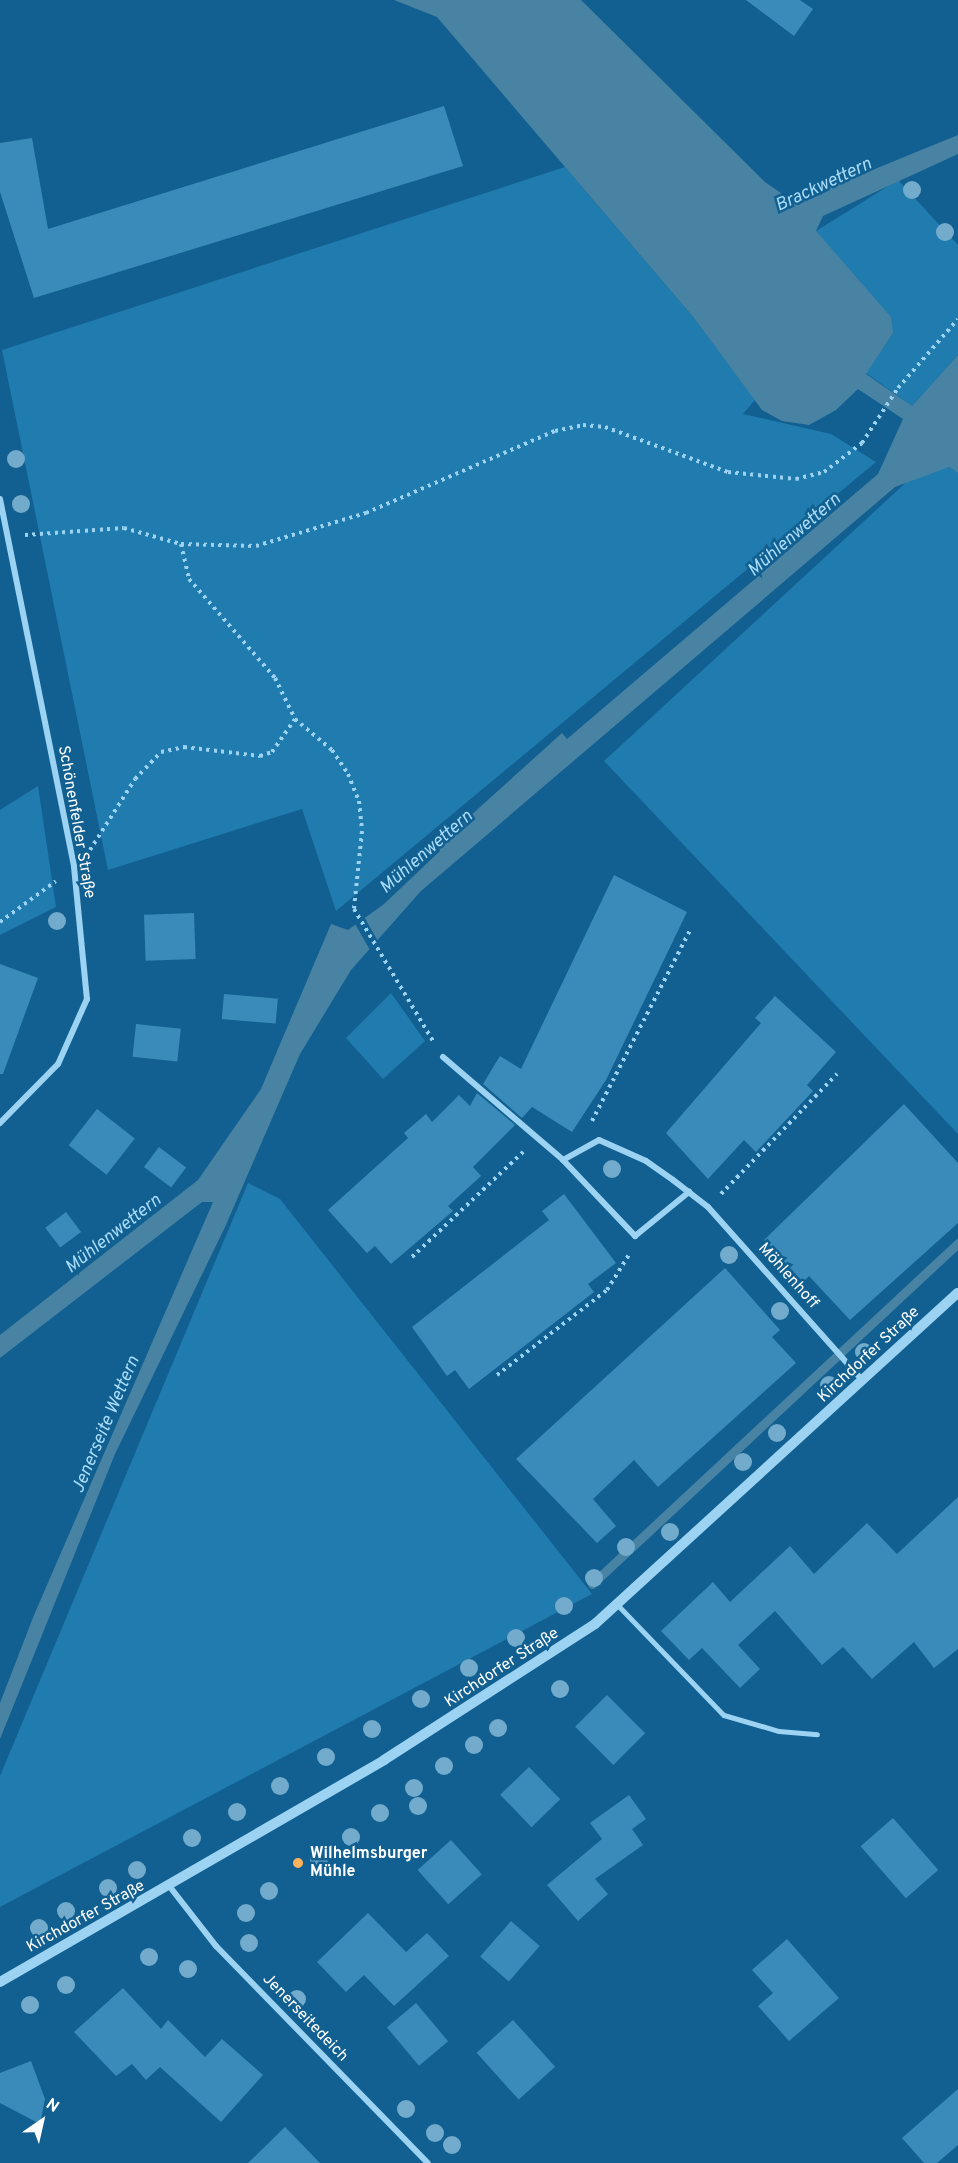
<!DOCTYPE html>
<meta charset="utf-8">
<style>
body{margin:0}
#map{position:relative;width:958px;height:2163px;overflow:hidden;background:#116091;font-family:Overpass,sans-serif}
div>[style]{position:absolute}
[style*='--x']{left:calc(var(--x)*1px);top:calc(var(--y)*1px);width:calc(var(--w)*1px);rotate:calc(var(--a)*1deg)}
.green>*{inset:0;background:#207bae}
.water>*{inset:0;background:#4983a4}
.pier>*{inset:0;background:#116091}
.stream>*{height:9px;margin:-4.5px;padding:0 4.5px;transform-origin:4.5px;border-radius:4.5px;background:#4983a4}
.building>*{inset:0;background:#3a8bb9;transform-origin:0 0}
.path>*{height:4px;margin-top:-2px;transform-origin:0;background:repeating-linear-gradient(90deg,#9cd3f2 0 3px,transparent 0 7.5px)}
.service>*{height:4.5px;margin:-2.25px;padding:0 2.25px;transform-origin:2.25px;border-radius:2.25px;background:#9cd3f2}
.minor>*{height:6px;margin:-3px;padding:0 3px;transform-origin:3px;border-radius:3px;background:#9cd3f2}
.tertiary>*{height:10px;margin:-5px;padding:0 5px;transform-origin:5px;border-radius:5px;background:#9cd3f2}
.trees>*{width:18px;height:18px;margin:-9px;border-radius:50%;background:#73abcc}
.dots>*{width:16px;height:16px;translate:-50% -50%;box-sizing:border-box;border:3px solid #116091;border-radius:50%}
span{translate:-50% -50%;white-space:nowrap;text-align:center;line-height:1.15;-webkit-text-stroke:5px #116091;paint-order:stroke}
.street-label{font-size:16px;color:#fff}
.poi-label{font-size:16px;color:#fff;font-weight:700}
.left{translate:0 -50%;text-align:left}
.water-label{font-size:18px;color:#a8dcf9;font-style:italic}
.north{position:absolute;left:12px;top:2091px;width:60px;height:60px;-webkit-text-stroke:4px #116091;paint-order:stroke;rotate:34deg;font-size:16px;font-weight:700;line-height:24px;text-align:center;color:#fff}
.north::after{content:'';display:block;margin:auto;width:21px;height:27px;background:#fff;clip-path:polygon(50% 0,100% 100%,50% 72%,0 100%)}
</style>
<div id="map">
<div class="green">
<div style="clip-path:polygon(565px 167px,694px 318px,755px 400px,743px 414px,831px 434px,876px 462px,336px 911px,302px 809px,108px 870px,2px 350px)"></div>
<div style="clip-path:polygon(898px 180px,958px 245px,958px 355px,912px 406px,866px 373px,893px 333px,816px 231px)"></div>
<div style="clip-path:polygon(949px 467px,958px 473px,958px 1134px,604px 761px,913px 476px)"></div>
<div style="clip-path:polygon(38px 786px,56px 907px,0 935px,0 810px)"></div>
<div style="clip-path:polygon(391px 993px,425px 1041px,383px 1079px,346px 1038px)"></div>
<div style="clip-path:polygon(248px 1183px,280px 1199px,592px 1594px,0 1907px,0 1776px)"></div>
</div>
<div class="water">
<div style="clip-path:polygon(394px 0,581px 0,765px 182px,794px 202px,958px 135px,958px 154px,823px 216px,816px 231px,891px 317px,893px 333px,866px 374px,912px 406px,958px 355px,958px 473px,949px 467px,895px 487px,421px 891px,351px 970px,300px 1054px,225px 1227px,115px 1454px,0 1739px,0 1703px,34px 1615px,213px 1202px,202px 1202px,0 1358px,0 1335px,198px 1180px,261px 1089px,331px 924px,348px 930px,384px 904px,440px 851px,438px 845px,562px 733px,567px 739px,878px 474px,903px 419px,858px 389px,836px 410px,809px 425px,782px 421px,762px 410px,694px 318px,437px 17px)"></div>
</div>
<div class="pier">
<div style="clip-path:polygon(363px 915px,379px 943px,371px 952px,354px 922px)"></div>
</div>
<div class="stream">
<div style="--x:592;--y:1584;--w:500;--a:-42.97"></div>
</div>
<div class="building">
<div style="clip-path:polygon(746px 0,800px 0,813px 9px,794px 36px)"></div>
<div style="clip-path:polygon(444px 106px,463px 166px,34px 298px,0 192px,0 143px,32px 138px,48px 229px)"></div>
<div style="clip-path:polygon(614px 875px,687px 912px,606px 1080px,572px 1132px,532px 1107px,522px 1118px,483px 1084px,500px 1056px,521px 1069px)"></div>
<div style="left:194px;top:913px;width:46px;height:50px;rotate:88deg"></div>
<div style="clip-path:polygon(0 964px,38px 978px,3px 1074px,0 1074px)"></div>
<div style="left:224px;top:994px;width:54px;height:25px;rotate:5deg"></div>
<div style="clip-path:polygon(775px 996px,836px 1052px,807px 1085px,813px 1091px,756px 1152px,744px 1140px,708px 1179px,666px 1133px,761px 1023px,755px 1018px)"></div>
<div style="left:136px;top:1024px;width:45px;height:33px;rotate:6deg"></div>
<div style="clip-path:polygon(477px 1093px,515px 1125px,473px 1167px,481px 1176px,448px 1206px,453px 1211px,391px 1264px,375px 1246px,367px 1253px,328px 1210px,408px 1138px,404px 1133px,426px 1114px,432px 1122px,459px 1095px,470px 1106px)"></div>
<div style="clip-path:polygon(904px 1104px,958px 1163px,958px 1223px,850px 1320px,809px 1276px,803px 1282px,764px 1240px)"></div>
<div style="left:97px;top:1109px;width:48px;height:46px;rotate:38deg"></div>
<div style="left:159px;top:1147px;width:34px;height:25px;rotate:37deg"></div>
<div style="clip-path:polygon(564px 1194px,616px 1263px,588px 1284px,594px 1292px,469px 1389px,455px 1370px,447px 1376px,412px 1327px,549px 1220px,542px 1211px)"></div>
<div style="left:66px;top:1212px;width:25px;height:26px;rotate:53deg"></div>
<div style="clip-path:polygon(725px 1268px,780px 1330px,772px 1337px,796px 1363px,658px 1487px,634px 1460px,593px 1499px,616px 1526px,597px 1543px,516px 1459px)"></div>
<div style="clip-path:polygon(958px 1497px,958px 1649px,934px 1668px,914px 1642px,872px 1679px,843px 1647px,822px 1665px,775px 1611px,738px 1645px,760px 1669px,740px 1688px,702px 1648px,689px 1660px,661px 1631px,713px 1582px,730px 1602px,790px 1546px,814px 1574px,867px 1523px,897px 1554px)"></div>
<div style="left:607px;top:1695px;width:54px;height:45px;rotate:45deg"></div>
<div style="left:529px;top:1767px;width:45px;height:40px;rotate:46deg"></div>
<div style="clip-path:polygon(629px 1795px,646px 1819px,632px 1829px,643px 1845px,595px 1879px,608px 1894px,578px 1921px,547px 1885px,602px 1839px,590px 1823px)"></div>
<div style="left:893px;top:1818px;width:69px;height:43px;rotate:49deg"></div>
<div style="left:451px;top:1840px;width:46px;height:45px;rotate:48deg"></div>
<div style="clip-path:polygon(368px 1913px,406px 1952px,427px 1933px,449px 1956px,394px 2006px,364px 1975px,346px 1992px,317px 1962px)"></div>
<div style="left:511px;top:1921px;width:38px;height:47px;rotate:41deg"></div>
<div style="clip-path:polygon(787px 1939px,839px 1998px,789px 2041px,758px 2006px,773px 1993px,752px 1970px)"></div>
<div style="clip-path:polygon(123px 1988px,161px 2029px,168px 2020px,205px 2057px,222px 2039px,263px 2075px,221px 2122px,160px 2067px,146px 2080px,132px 2064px,116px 2076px,74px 2032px)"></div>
<div style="left:416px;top:2003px;width:50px;height:38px;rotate:50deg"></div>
<div style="left:513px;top:2020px;width:63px;height:49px;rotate:48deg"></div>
<div style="clip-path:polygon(31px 2061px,45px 2099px,40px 2124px,0 2103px,0 2073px)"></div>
<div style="clip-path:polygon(958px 2089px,958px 2145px,937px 2163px,924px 2163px,902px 2138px)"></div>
<div style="clip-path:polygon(285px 2127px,320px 2163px,248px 2163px)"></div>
</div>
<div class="path">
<div style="--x:25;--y:535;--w:99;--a:-4"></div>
<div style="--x:124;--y:528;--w:59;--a:15.7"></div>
<div style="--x:181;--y:544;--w:75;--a:1.5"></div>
<div style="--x:256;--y:546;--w:115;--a:-16.7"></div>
<div style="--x:366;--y:513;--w:206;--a:-23.5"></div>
<div style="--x:555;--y:431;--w:29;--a:-12"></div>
<div style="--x:583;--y:425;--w:22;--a:5"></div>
<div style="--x:605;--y:427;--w:131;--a:20.1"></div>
<div style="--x:728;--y:472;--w:68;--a:5.9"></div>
<div style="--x:796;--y:479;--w:29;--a:-14"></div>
<div style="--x:824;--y:472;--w:48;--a:-37.3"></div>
<div style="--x:862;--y:443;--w:66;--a:-56.8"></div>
<div style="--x:898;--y:388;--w:91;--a:-49"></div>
<div style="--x:181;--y:544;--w:36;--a:77"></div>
<div style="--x:189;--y:579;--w:131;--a:49"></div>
<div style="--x:275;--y:678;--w:46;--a:64"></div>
<div style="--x:295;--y:719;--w:48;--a:40"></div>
<div style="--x:332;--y:750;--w:29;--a:56"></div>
<div style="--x:348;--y:774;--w:29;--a:68"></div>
<div style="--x:359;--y:801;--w:30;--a:84"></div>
<div style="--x:362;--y:831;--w:78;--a:95.9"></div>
<div style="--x:354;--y:909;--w:154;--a:59.1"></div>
<div style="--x:90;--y:850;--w:84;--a:-57.6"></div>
<div style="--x:135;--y:779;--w:37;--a:-46"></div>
<div style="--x:161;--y:752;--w:24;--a:-12"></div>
<div style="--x:184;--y:747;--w:77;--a:6.8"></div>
<div style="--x:260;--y:756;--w:13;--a:-18"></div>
<div style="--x:272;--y:752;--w:40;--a:-55.1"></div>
<div style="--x:0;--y:922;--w:69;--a:-36.2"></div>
<div style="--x:592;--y:1121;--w:215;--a:-62.8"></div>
<div style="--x:721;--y:1194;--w:167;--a:-46"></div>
<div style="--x:412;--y:1257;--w:153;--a:-43.4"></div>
<div style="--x:497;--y:1375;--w:139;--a:-37.7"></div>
<div style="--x:607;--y:1290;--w:44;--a:-58.1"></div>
</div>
<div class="service">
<div style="--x:617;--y:1604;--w:154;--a:46.1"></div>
<div style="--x:724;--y:1715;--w:57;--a:16.2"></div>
<div style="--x:779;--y:1731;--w:38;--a:5"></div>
</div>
<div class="minor">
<div style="--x:0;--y:499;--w:375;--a:78.6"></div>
<div style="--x:74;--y:867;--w:133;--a:84.4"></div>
<div style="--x:87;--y:999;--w:71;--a:114"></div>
<div style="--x:58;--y:1064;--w:83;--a:134.5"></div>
<div style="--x:443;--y:1057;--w:158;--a:40.6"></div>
<div style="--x:563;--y:1160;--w:105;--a:46.5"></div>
<div style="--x:635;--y:1236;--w:70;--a:-39.2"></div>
<div style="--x:563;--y:1160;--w:41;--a:-29.1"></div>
<div style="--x:599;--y:1140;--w:51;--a:24.1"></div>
<div style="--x:646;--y:1161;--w:33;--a:35"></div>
<div style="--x:673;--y:1180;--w:44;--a:37.6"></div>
<div style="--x:708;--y:1207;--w:233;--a:48.3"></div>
<div style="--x:170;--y:1887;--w:75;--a:52.1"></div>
<div style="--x:216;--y:1946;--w:303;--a:45.7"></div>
</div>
<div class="tertiary">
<div style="--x:0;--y:1982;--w:444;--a:-30"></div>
<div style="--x:384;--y:1760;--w:251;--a:-32.8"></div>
<div style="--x:595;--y:1624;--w:491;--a:-42.4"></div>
</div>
<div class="trees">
<div style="left:912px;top:190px"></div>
<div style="left:945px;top:232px"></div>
<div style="left:16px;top:459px"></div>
<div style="left:21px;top:504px"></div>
<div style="left:57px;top:921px"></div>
<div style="left:612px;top:1169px"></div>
<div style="left:729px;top:1255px"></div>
<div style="left:780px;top:1311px"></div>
<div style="left:864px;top:1352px"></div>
<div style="left:829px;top:1385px"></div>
<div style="left:777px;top:1433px"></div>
<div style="left:743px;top:1462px"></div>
<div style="left:670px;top:1532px"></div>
<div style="left:626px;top:1547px"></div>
<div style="left:594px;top:1578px"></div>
<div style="left:564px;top:1606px"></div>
<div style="left:516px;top:1638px"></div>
<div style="left:469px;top:1668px"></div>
<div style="left:560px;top:1689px"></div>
<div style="left:421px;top:1699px"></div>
<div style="left:498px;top:1728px"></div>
<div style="left:372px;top:1729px"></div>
<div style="left:474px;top:1745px"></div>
<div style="left:326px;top:1757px"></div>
<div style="left:444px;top:1766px"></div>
<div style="left:280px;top:1786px"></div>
<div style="left:414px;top:1788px"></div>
<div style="left:418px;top:1806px"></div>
<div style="left:237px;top:1812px"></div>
<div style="left:380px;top:1813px"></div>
<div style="left:351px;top:1837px"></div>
<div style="left:192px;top:1838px"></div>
<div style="left:319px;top:1861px"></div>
<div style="left:137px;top:1870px"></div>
<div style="left:108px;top:1888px"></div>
<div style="left:269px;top:1891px"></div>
<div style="left:66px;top:1911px"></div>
<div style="left:246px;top:1913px"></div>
<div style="left:39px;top:1928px"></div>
<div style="left:249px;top:1943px"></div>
<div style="left:149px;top:1957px"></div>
<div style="left:188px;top:1969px"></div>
<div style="left:66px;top:1985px"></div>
<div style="left:297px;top:1999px"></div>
<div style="left:30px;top:2005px"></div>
<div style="left:406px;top:2109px"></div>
<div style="left:435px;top:2133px"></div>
<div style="left:452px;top:2145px"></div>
</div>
<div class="dots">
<div style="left:298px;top:1863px;background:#ffb25e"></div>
</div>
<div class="street-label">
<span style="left:76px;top:822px;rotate:80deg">Schönenfelder Straße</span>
<span style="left:788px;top:1276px;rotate:48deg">Möhlenhoff</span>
<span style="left:869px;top:1355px;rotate:-43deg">Kirchdorfer Straße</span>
<span style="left:502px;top:1668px;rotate:-33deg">Kirchdorfer Straße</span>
<span style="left:86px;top:1917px;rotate:-29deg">Kirchdorfer Straße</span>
<span style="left:305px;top:2018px;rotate:46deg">Jenerseitedeich</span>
</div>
<div class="poi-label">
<span class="left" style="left:310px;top:1863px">Wilhelmsburger<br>Mühle</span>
</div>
<div class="water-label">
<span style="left:824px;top:186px;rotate:-25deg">Brackwettern</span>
<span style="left:795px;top:536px;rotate:-41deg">Mühlenwettern</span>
<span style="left:427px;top:853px;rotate:-41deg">Mühlenwettern</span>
<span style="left:114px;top:1235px;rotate:-38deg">Mühlenwettern</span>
<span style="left:107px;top:1425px;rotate:-67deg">Jenerseite Wettern</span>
</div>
<div class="north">N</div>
</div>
